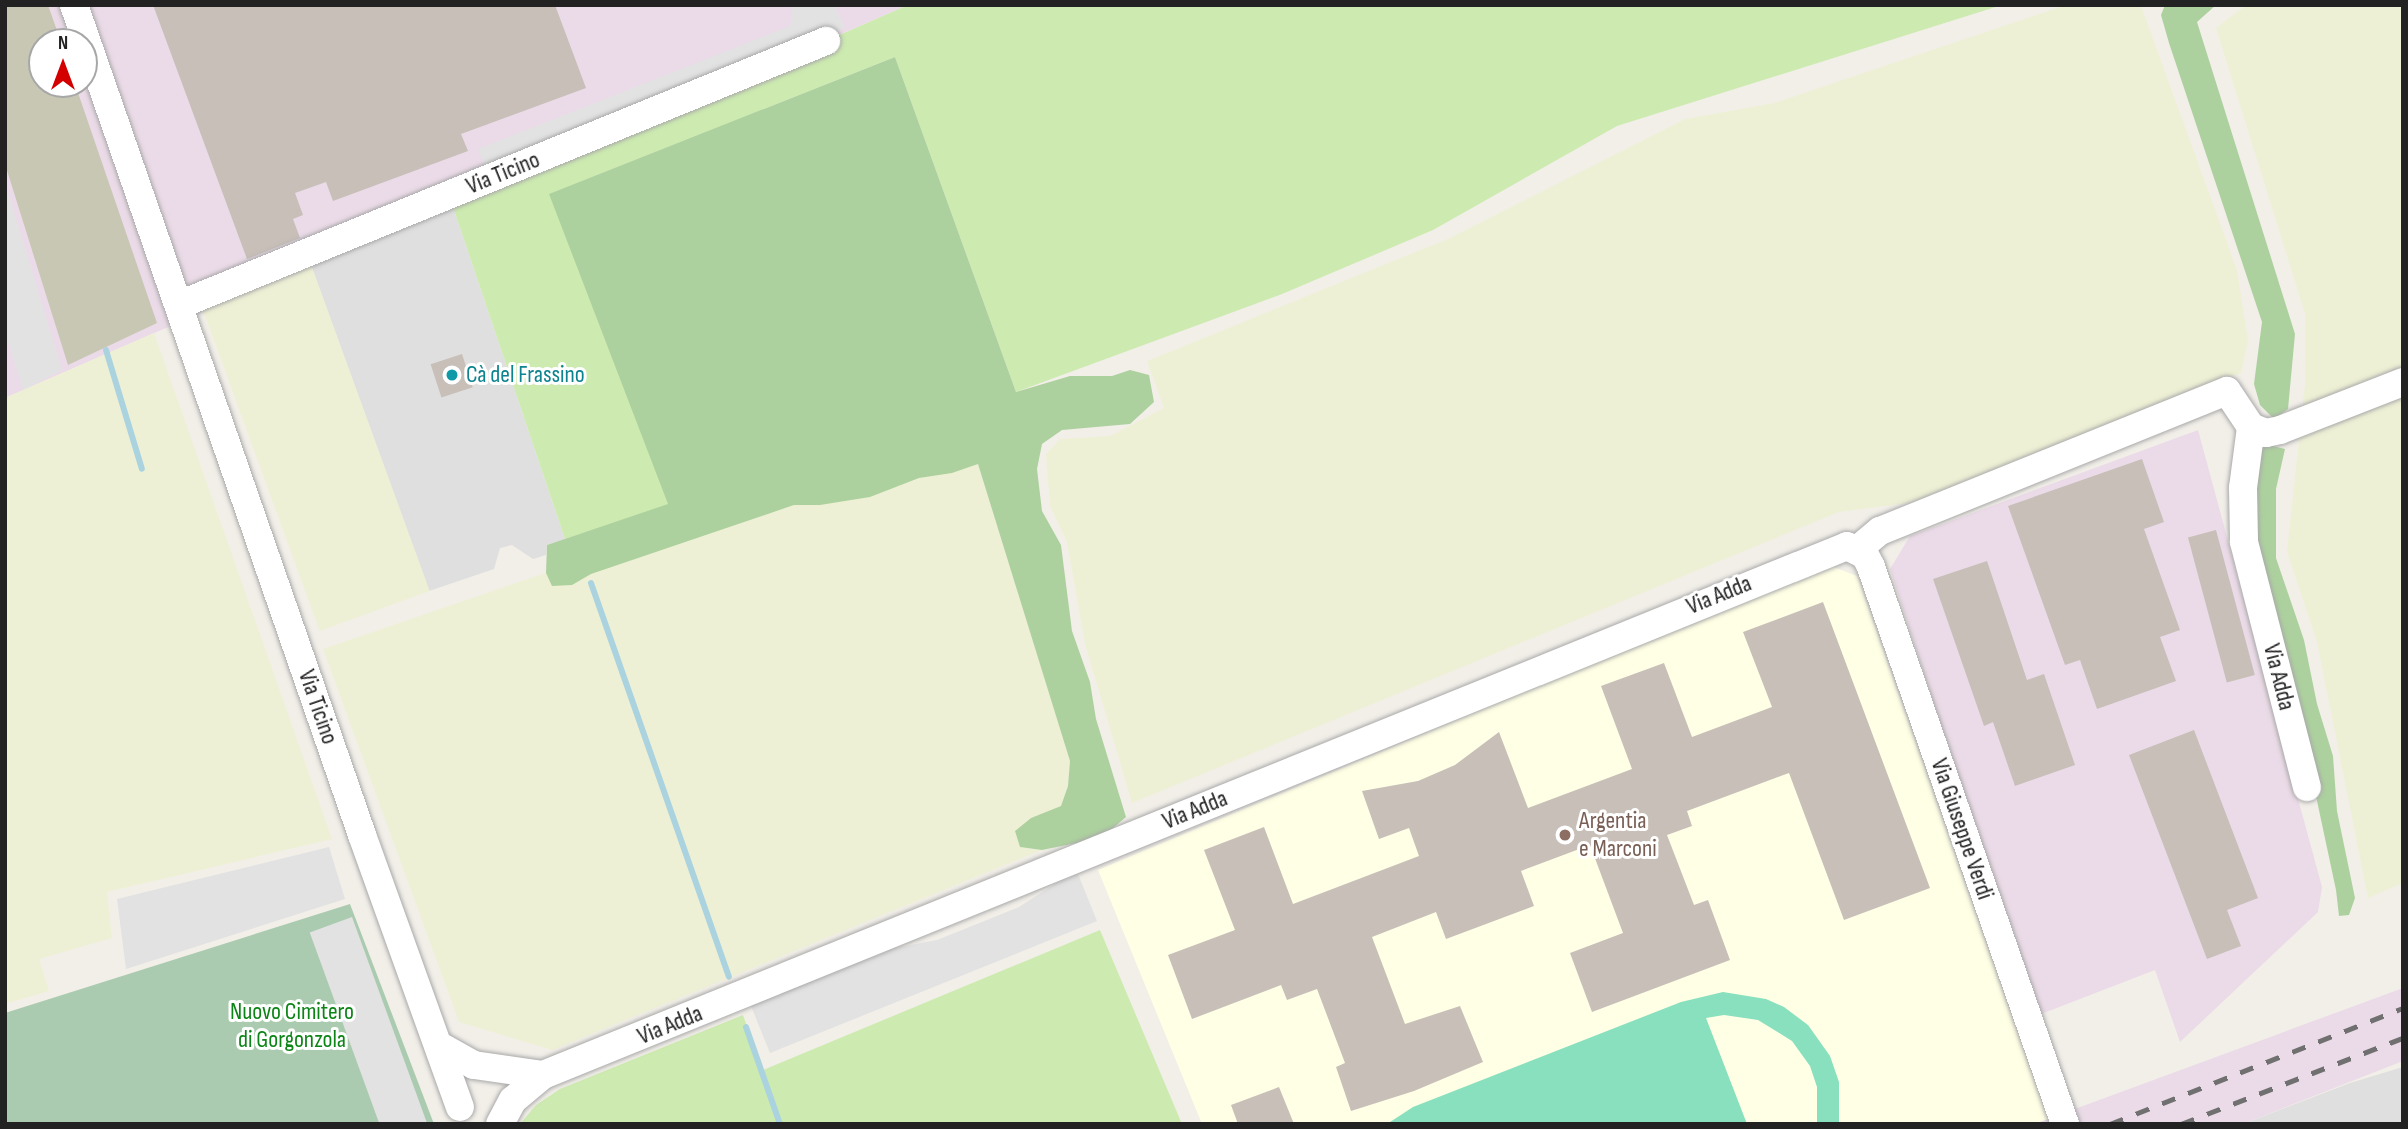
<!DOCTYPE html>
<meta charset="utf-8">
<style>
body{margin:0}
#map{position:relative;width:2408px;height:1129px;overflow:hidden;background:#f2efe9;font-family:"Sofia Sans Condensed",sans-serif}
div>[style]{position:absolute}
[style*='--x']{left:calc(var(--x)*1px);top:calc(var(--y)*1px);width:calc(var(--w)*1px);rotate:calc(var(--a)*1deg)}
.residential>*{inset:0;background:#e0dfdf}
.industrial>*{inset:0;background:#ebdbe8}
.education>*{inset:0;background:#ffffe5}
.construction>*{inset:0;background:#c7c7b4}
.farmland>*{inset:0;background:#eef0d5;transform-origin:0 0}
.grass>*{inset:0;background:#cdebb0}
.forest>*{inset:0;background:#add19e}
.cemetery>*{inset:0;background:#aacbaf}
.pitch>*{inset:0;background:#88e0be}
.parking>*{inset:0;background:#e2e2e2;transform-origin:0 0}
.stream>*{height:6px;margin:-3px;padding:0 3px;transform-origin:3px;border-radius:3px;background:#aad3df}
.building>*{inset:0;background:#c7bfb8;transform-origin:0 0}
.roads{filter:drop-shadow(0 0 2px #a9a9a9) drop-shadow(0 0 2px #a9a9a9)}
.minor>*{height:28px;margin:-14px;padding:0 14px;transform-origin:14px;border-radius:14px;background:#fff}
.rail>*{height:5px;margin-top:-2.5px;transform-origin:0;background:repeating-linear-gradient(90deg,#707070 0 14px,transparent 0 28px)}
.dots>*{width:19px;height:19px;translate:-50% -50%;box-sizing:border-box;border:4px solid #fff;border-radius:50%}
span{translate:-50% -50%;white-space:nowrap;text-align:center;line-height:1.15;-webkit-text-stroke:6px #fff;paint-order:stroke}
.street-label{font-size:24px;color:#222}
.culture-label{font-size:24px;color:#0d838f}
.left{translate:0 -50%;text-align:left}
.education-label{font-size:24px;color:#785e54}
.park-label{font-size:24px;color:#0c8416}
.frame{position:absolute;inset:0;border:7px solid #222;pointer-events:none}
.north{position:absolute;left:28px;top:28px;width:70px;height:70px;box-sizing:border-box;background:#fff;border:2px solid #a7a7a7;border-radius:50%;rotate:0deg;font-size:19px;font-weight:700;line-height:28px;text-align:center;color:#222}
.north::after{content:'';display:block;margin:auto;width:24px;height:32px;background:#d40000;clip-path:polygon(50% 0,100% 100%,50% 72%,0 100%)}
</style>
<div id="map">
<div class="residential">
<div style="clip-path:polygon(452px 204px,565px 539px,547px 545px,546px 555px,533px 559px,512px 545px,500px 548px,494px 569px,429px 591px,311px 265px)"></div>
<div style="clip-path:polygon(2403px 1067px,2403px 1124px,2243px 1124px,2350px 1083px)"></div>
</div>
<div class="industrial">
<div style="clip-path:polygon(evenodd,5px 5px,908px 5px,5px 398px,5px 5px,42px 42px,84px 42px,84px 84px,42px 84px,42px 42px)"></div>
<div style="clip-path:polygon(2198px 430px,2322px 887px,2318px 912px,2180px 1042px,2155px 970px,2036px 1016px,1890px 569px,1910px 536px)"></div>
<div style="clip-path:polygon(2403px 988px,2403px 1061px,2243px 1124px,2034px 1124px)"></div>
</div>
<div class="education">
<div style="clip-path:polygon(1828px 565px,1857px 576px,2048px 1119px,2034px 1124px,1202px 1124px,1098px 870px)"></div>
</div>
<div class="construction">
<div style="clip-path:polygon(5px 5px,48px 5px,61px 42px,42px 42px,42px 84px,75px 84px,157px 323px,68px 365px,5px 164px)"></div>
</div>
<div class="farmland">
<div style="clip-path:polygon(2066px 5px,2141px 6px,2237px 270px,2248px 341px,2241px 373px,1916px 502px,1839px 512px,1132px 803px,1085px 644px,1067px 542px,1050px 506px,1046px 454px,1060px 439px,1110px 436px,1164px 408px,1147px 361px,1450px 238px,1685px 119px,1774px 103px)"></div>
<div style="clip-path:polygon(2246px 5px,2403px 5px,2403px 883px,2368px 898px,2317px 642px,2287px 552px,2305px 384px,2305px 314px,2216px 28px)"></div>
<div style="left:311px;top:265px;width:347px;height:117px;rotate:70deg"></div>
<div style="clip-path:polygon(154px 333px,332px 839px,107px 892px,112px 938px,39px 959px,49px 991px,5px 1004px,5px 398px)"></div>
<div style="clip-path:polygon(978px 464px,1070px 760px,1068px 786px,1061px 807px,1031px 818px,1020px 847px,1042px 850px,552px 1050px,459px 1022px,323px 649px,703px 519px)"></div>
</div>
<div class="grass">
<div style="clip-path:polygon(908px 5px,2002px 5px,1617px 126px,1433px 230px,1282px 294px,1016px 392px,895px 57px,550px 194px,669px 505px,565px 539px,452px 204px)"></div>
<div style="clip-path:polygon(1100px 930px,1182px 1124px,520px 1124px,536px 1105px,560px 1089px,743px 1015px,763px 1070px)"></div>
</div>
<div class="forest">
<div style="clip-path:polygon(2165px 5px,2216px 5px,2197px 22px,2295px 334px,2288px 409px,2274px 419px,2260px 405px,2254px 384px,2262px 322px,2169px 43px,2161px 15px)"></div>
<div style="clip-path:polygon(895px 57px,1016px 392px,1070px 376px,1112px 376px,1130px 370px,1149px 375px,1154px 402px,1130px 424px,1062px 430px,1042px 444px,1037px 469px,1042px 511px,1061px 545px,1072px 631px,1090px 682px,1096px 719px,1126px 817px,1101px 838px,1042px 850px,1020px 847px,1015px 831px,1031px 818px,1061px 806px,1068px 786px,1070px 761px,978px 464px,952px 473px,919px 478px,870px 497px,820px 505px,794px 505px,591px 574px,572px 585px,552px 586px,546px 573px,547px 545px,668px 504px,549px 194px)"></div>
<div style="clip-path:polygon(2265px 444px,2285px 449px,2276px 489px,2276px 558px,2304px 640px,2317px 704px,2333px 756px,2337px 811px,2355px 898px,2349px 915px,2339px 916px,2336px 890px,2300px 721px,2250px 507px,2255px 464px)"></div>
</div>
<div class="cemetery">
<div style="clip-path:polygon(350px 904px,434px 1124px,5px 1124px,5px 1013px)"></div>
</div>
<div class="pitch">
<div style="clip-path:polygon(1723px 992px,1766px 999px,1784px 1007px,1808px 1025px,1830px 1056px,1839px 1082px,1839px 1124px,1817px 1124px,1817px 1087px,1810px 1066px,1792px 1041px,1758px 1020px,1724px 1015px,1706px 1018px,1747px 1124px,1387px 1124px,1413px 1107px,1681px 1002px)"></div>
</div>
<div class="parking">
<div style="clip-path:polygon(793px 5px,834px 5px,845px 27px,826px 41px,490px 179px,478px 149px,790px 26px)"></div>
<div style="clip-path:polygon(5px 182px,62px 370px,23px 390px,5px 332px)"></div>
<div style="clip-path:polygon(329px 847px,345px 899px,126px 969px,117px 899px)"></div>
<div style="clip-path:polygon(1078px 874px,1097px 921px,770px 1053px,751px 1006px,895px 948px,937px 940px,1019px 907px,1058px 882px)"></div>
<div style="left:352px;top:917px;width:220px;height:45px;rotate:70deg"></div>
</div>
<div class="stream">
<div style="--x:106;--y:350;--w:124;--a:73.2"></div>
<div style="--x:591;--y:583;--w:417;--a:70.7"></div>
<div style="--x:746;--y:1027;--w:103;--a:70.7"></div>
</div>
<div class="building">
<div style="clip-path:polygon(153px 5px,555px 5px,586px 88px,461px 134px,468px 151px,333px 201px,326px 182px,295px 193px,303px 215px,293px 219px,300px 238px,247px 259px)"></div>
<div style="left:462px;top:354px;width:35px;height:33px;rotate:72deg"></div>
<div style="clip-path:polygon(2142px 459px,2164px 522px,2144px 529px,2180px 630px,2160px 637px,2176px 681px,2097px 709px,2080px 660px,2065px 665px,2008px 506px)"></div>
<div style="left:2216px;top:530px;width:150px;height:29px;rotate:75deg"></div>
<div style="clip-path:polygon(1987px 561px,2027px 680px,2044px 674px,2075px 765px,2015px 786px,1993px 722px,1984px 726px,1933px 579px)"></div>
<div style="clip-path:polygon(1823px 602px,1930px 888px,1844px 920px,1789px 773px,1687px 811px,1692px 826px,1667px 835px,1694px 905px,1708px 900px,1730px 960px,1592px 1012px,1570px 953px,1623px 933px,1590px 845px,1521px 871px,1534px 906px,1446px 939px,1436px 912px,1372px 937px,1405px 1024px,1460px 1006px,1483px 1062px,1414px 1091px,1351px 1111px,1336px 1067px,1345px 1063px,1317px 989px,1287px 1000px,1281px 985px,1192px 1019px,1168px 955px,1235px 930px,1204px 850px,1264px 827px,1293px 904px,1419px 856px,1409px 828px,1379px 839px,1362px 791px,1418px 781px,1455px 765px,1499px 732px,1528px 808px,1632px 769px,1601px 686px,1664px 663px,1692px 737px,1772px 707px,1743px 632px)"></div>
<div style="clip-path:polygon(2194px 730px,2258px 898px,2227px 910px,2241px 946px,2207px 959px,2129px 755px)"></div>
<div style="clip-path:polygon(1279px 1087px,1294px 1124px,1238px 1124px,1231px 1105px)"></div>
</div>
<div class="roads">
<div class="minor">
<div style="--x:74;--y:5;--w:879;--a:70.86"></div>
<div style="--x:362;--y:835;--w:289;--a:70.2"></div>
<div style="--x:179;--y:305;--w:699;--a:-22.2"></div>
<div style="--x:2251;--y:427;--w:16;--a:22"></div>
<div style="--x:2266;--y:433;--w:14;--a:-12"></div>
<div style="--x:2280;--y:430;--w:132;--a:-21.3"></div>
<div style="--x:1857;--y:550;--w:30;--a:-40"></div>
<div style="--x:1880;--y:531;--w:374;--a:-22"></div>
<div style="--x:2227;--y:391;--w:43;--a:56.3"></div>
<div style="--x:2251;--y:427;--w:62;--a:97.5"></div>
<div style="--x:2243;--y:488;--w:54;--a:88.9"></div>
<div style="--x:2244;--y:542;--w:253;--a:75.6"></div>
<div style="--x:438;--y:1045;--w:41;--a:29.1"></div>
<div style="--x:474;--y:1065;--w:70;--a:8.2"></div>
<div style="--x:500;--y:1124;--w:27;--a:-62"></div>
<div style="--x:513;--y:1100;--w:39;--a:-40"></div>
<div style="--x:543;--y:1075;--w:1407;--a:-22.08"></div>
<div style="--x:1847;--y:546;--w:20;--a:27"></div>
<div style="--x:1865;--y:555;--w:13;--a:63"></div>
<div style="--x:1871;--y:567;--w:590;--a:70.8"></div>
</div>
</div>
<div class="rail">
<div style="--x:2110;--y:1124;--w:315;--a:-21.6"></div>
<div style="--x:2181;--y:1124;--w:238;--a:-21.2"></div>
</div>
<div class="dots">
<div style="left:452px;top:375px;background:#0f9aa8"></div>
<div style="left:1565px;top:835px;background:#8d6e63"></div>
</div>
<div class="street-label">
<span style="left:503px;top:173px;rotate:-22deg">Via Ticino</span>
<span style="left:1719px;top:595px;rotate:-22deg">Via Adda</span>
<span style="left:2279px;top:677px;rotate:76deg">Via Adda</span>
<span style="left:318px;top:707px;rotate:71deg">Via Ticino</span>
<span style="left:1195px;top:810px;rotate:-22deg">Via Adda</span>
<span style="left:1962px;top:829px;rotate:71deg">Via Giuseppe Verdi</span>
<span style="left:670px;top:1025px;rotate:-22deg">Via Adda</span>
</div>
<div class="culture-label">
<span class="left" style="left:466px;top:375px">Cà del Frassino</span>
</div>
<div class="education-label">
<span class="left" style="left:1579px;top:835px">Argentia<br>e Marconi</span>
</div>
<div class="park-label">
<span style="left:292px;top:1026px">Nuovo Cimitero<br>di Gorgonzola</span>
</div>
<div class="frame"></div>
<div class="north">N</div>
</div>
